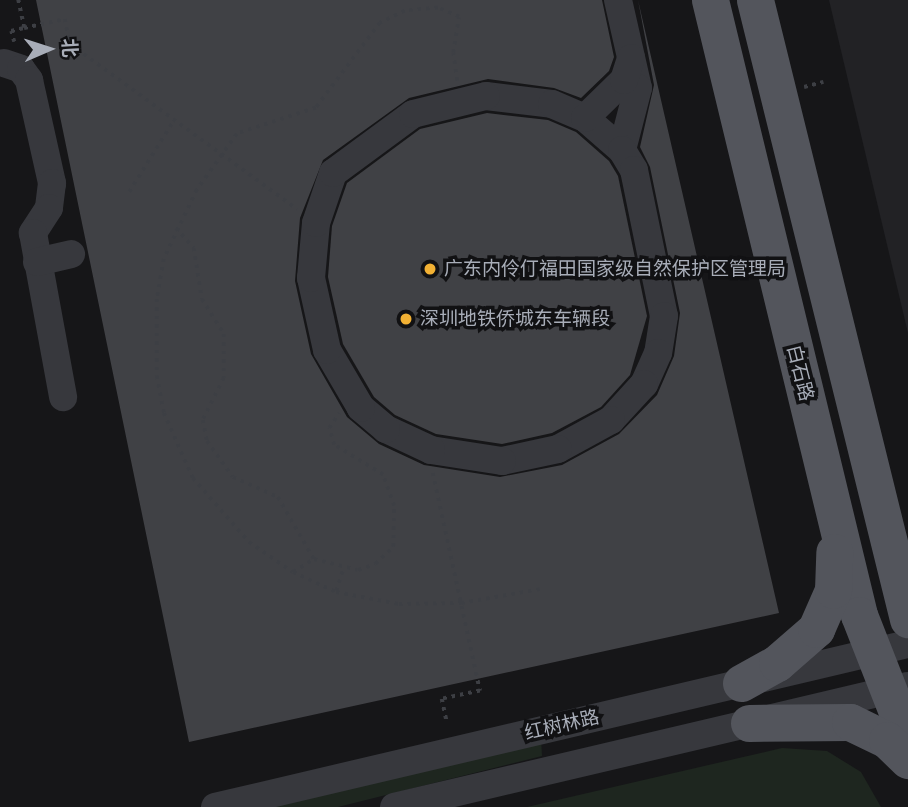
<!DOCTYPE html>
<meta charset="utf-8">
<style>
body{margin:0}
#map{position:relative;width:908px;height:807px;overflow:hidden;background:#161618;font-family:"Asap Condensed","Noto Sans SC",sans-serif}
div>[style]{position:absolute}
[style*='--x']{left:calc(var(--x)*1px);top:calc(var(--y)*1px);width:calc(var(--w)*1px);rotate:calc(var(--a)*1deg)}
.built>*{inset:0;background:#222225}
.green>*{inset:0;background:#1e261f}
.building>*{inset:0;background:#404145}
.path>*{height:3.5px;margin-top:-1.75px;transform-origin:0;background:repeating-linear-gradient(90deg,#3d3f44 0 3.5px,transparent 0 8.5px)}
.minor>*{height:28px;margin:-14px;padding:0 14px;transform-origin:14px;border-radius:14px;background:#37383d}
.major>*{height:37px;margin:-18.5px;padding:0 18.5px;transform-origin:18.5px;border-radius:18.5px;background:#53555c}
.dots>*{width:19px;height:19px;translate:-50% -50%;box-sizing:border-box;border:4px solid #111113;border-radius:50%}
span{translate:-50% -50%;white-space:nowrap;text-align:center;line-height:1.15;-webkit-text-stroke:7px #111113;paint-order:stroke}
.poi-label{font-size:19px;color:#a8adb8}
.left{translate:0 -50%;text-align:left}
.street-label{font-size:19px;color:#a8adb8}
.north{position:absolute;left:14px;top:14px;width:70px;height:70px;-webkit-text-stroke:5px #111113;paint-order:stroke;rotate:87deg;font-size:19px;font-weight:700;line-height:28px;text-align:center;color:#a8adb8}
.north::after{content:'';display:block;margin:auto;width:24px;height:32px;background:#a8adb8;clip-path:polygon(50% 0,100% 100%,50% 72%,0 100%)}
</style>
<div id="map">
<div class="built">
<div style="clip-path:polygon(829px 0,908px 0,908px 333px)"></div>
</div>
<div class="green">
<div style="clip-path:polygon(541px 738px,542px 756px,338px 807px,257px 807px)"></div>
<div style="clip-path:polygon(782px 748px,827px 751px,861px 772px,881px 807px,527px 807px)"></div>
</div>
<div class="building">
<div style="clip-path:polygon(36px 0,602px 0,614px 57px,609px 71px,581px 98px,554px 88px,488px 79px,409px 98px,323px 160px,300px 218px,295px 281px,311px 354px,347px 417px,379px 444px,424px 465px,500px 477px,562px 465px,619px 434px,657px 395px,674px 356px,680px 313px,650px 167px,640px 147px,654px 85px,638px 0,779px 613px,189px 742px)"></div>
<div style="clip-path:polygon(487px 113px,548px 120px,576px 132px,609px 161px,618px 176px,647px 316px,630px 375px,601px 407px,552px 433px,502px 444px,436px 434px,395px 415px,374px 397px,343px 344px,328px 277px,332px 226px,347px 183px,420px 129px)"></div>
</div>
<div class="path">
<div style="--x:24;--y:28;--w:42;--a:-12.4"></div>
<div style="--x:65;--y:19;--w:25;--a:79"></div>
<div style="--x:70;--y:44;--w:281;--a:36"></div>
<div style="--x:14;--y:42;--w:11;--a:-105"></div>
<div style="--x:11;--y:31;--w:13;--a:-13"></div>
<div style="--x:24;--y:28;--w:29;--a:-102"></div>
<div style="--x:457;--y:81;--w:28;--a:-98"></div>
<div style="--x:453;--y:53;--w:36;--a:-81"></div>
<div style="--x:459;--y:17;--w:23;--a:-157"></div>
<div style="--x:438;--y:8;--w:33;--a:175"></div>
<div style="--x:405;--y:11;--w:28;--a:154"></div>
<div style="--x:380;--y:23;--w:106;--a:127"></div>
<div style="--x:316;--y:108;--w:83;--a:161.8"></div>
<div style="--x:237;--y:134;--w:69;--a:125.5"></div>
<div style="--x:197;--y:190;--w:76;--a:115.6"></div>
<div style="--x:164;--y:259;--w:41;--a:99.9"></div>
<div style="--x:157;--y:299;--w:77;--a:90"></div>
<div style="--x:157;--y:376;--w:38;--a:79"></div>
<div style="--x:164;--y:413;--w:71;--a:66"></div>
<div style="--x:193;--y:478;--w:85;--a:48.8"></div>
<div style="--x:249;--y:542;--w:53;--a:34.3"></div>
<div style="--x:293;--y:572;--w:47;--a:24.9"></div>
<div style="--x:336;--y:592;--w:64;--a:10.8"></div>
<div style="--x:399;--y:604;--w:62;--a:-0.9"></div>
<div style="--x:461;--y:603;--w:80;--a:-10"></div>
<div style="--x:804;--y:87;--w:20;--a:-15"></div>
<div style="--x:129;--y:192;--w:85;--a:-58"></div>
<div style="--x:176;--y:228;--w:27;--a:48"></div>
<div style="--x:194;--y:248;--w:52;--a:81.1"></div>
<div style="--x:202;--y:299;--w:41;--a:57.8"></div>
<div style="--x:224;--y:334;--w:44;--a:90"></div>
<div style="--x:224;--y:378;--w:47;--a:116.6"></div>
<div style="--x:203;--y:420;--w:21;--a:79"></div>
<div style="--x:207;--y:441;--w:44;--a:54.2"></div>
<div style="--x:233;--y:477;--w:49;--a:24"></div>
<div style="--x:278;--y:497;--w:72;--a:59.9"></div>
<div style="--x:314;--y:559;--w:45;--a:14"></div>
<div style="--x:358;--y:570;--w:18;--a:-19"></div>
<div style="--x:375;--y:564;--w:25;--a:-43"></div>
<div style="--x:393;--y:547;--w:41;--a:-88.6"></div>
<div style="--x:394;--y:506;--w:33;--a:-110"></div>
<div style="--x:383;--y:475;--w:57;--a:-148.5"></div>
<div style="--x:334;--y:445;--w:18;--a:-106"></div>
<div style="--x:329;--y:428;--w:18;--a:-56"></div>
<div style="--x:433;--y:473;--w:223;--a:77.8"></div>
<div style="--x:480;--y:691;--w:39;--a:168"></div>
<div style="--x:442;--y:699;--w:25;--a:78"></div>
<div style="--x:293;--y:572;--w:25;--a:-32"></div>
<div style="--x:336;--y:591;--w:22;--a:-72"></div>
</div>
<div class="minor">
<div style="--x:618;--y:0;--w:90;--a:77.2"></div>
<div style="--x:638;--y:88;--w:64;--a:104.5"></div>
<div style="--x:4;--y:63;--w:18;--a:19"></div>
<div style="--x:21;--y:69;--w:14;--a:54"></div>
<div style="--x:29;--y:80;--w:106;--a:77.4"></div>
<div style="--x:52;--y:183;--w:25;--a:97"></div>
<div style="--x:49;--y:208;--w:30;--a:123"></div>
<div style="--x:33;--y:233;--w:167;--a:79.6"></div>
<div style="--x:486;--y:96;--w:66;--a:6.9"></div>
<div style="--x:552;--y:104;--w:36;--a:23"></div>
<div style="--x:585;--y:118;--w:49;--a:40.9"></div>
<div style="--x:622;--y:150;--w:23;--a:59"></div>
<div style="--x:634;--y:170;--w:149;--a:78.4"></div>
<div style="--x:664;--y:316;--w:37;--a:99"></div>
<div style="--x:658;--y:353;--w:34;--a:114"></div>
<div style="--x:644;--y:384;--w:49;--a:132.5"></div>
<div style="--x:611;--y:420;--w:60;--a:151.3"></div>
<div style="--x:558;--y:449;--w:57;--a:167.9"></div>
<div style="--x:502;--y:461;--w:72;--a:-171.2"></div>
<div style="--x:431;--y:450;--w:50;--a:-155"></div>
<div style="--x:386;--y:429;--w:33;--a:-140"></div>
<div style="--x:361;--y:408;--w:67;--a:-120.4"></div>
<div style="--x:327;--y:350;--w:74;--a:-102.5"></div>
<div style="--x:311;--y:278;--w:55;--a:-84.8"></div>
<div style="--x:316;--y:223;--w:53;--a:-71.2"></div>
<div style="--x:333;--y:173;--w:99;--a:-36.4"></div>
<div style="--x:413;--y:114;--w:75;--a:-13.9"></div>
<div style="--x:585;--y:118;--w:54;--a:-44.3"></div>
<div style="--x:624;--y:80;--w:23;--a:-72"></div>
<div style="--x:37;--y:262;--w:35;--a:-13"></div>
<div style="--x:215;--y:807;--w:712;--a:-13.24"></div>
<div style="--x:394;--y:807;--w:528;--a:-13.25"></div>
</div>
<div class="major">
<div style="--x:710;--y:0;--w:633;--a:76.38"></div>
<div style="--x:859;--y:615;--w:134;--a:68.6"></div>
<div style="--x:755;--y:0;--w:638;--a:76.12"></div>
<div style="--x:741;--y:683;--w:41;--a:-29.1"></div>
<div style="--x:777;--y:663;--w:52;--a:-41.1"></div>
<div style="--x:816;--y:629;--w:43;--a:-66.4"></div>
<div style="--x:833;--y:590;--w:38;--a:-88"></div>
<div style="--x:749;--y:723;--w:101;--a:-0.6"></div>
<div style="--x:850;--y:722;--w:41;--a:25.9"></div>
<div style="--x:887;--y:740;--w:29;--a:44"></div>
</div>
<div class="dots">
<div style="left:430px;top:269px;background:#f2b134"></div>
<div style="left:406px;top:319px;background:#f2b134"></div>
</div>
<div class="poi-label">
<span class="left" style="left:444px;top:269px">广东内伶仃福田国家级自然保护区管理局</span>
<span class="left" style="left:420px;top:319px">深圳地铁侨城东车辆段</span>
</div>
<div class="street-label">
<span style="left:800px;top:373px;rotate:76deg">白石路</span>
<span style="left:562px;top:725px;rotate:-13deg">红树林路</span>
</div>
<div class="north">北</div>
</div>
